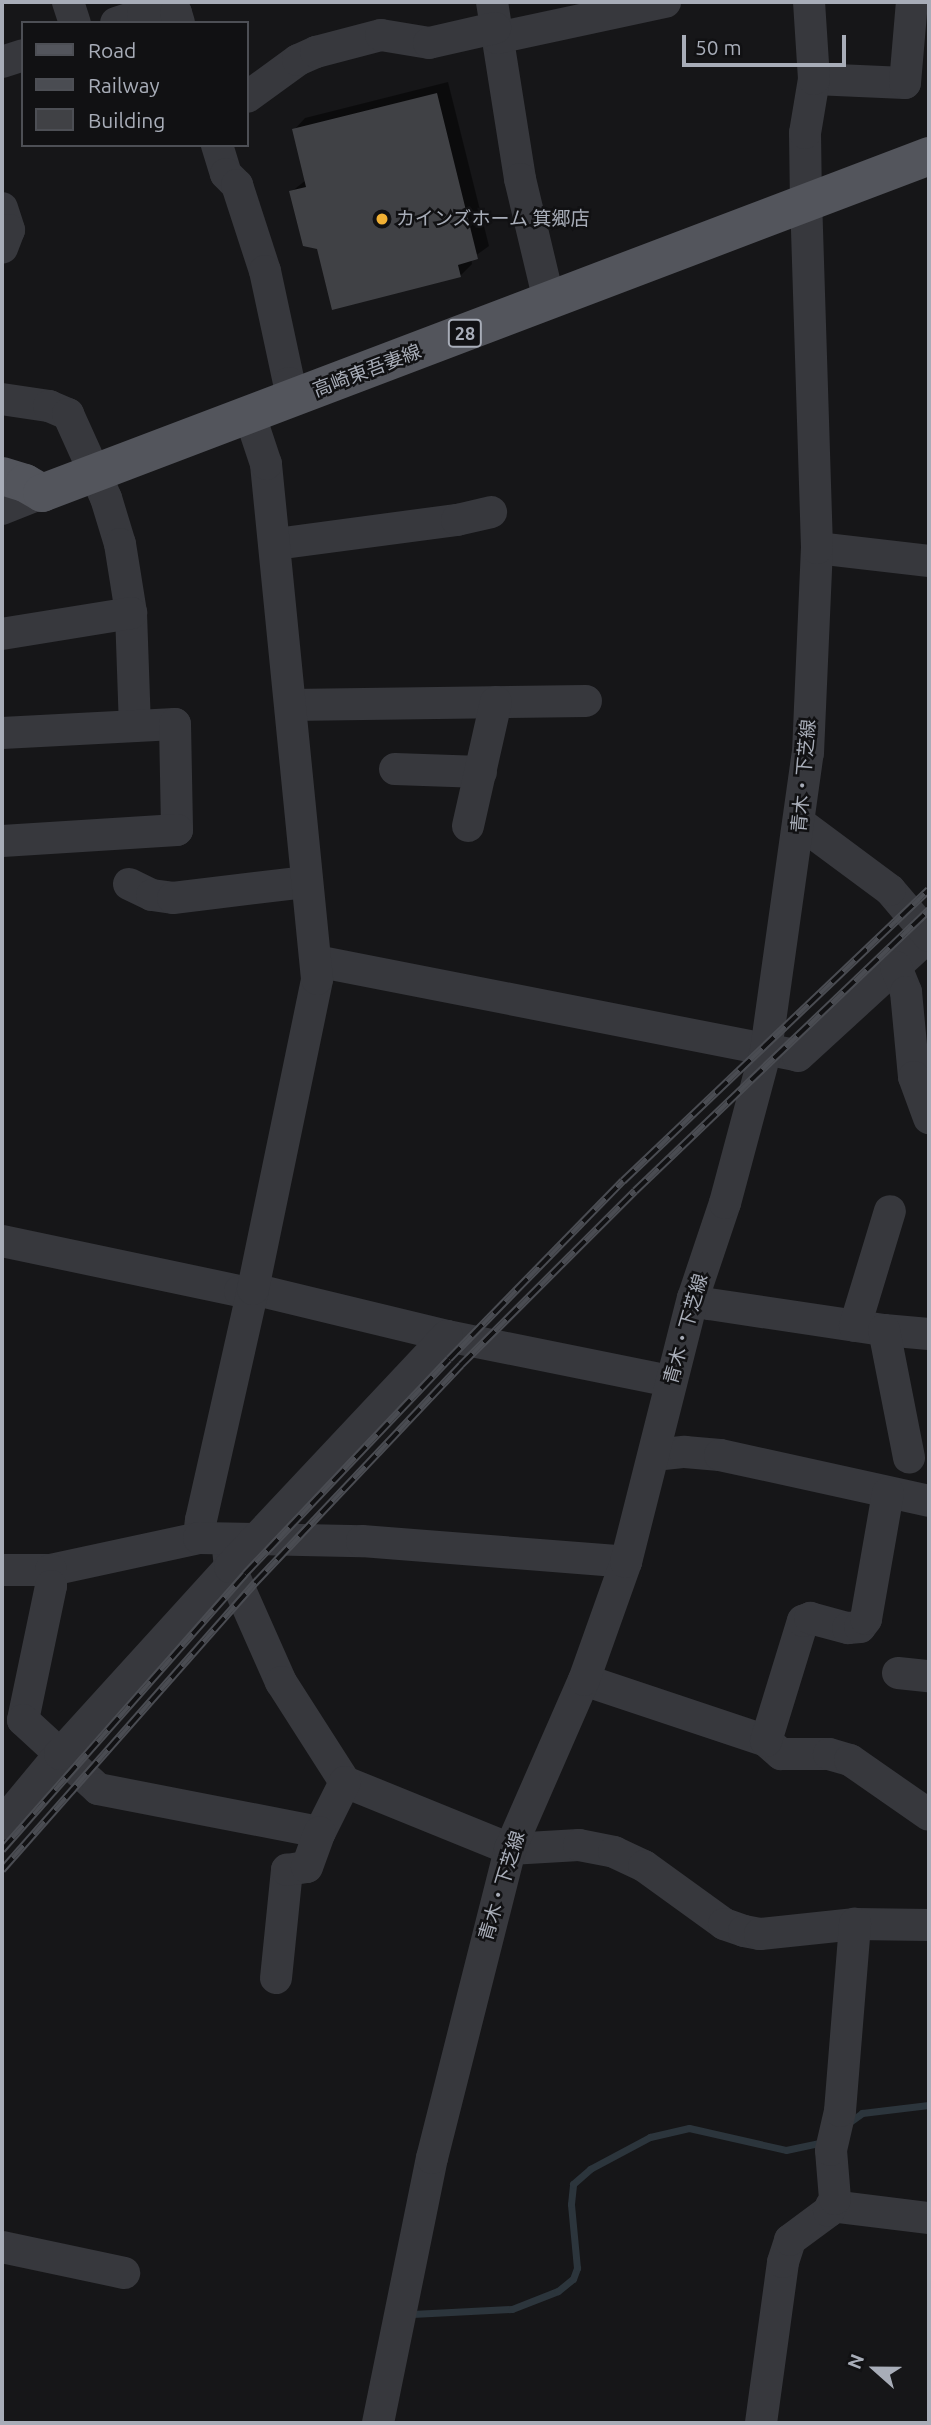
<!DOCTYPE html>
<meta charset="utf-8">
<style>
body{margin:0}
#map{position:relative;width:931px;height:2425px;overflow:hidden;background:#161618;font-family:Ubuntu,"Noto Sans JP",sans-serif}
div>[style]{position:absolute}
[style*='--x']{left:calc(var(--x)*1px);top:calc(var(--y)*1px);width:calc(var(--w)*1px);rotate:calc(var(--a)*1deg)}
.shadow>*{inset:0;background:#0007}
.stream>*{height:7px;margin:-3.5px;padding:0 3.5px;transform-origin:3.5px;border-radius:3.5px;background:#2c353c}
.building>*{inset:0;background:#404145}
.minor>*{height:32px;margin:-16px;padding:0 16px;transform-origin:16px;border-radius:16px;background:#37383d}
.major>*{height:38px;margin:-19px;padding:0 19px;transform-origin:19px;border-radius:19px;background:#53555c}
.rail>*{height:8px;margin-top:-4px;transform-origin:0;background:repeating-linear-gradient(90deg,#111113 0 16px,#4a4c52 0 32px);box-sizing:border-box;border-block:2px solid #4a4c52}
.dots>*{width:19px;height:19px;translate:-50% -50%;box-sizing:border-box;border:4px solid #111113;border-radius:50%}
span{translate:-50% -50%;white-space:nowrap;text-align:center;line-height:1.15;-webkit-text-stroke:5px #111113;paint-order:stroke}
.shield-label span{padding:2px 5px;background:#111113;border:2px solid;border-radius:5px;-webkit-text-stroke-width:0}
.shield-label{font-size:18px;color:#a8adb8;font-weight:700}
.poi-label{font-size:19px;color:#a8adb8}
.left{translate:0 -50%;text-align:left}
.street-label{font-size:19px;color:#a8adb8}
.frame{position:absolute;inset:0;border:4px solid #a8adb8;pointer-events:none}
.legend{position:absolute;left:21px;top:21px;width:228px;height:126px;box-sizing:border-box;background:#111113;border:2px solid #4d4f55;margin:0;padding:9px 12px;list-style:none;font-size:21px;color:#a8adb8}
.legend li{display:flex;align-items:center;gap:14px;height:35px}
.legend b{width:35px;border:2px solid #4d4f55}
.north{position:absolute;left:840px;top:2334px;width:70px;height:70px;-webkit-text-stroke:5px #111113;paint-order:stroke;rotate:291deg;font-size:19px;font-weight:700;line-height:28px;text-align:center;color:#a8adb8}
.north::after{content:'';display:block;margin:auto;width:24px;height:32px;background:#a8adb8;clip-path:polygon(50% 0,100% 100%,50% 72%,0 100%)}
.scale{position:absolute;left:682px;top:35px;width:164px;height:32px;box-sizing:border-box;border:4px solid #a8adb8;border-top:0;padding-left:9px;font-size:21px;line-height:24px;white-space:nowrap;color:#a8adb8;-webkit-text-stroke:5px #111113;paint-order:stroke}
</style>
<div id="map">
<div class="shadow">
<div style="clip-path:polygon(448px 82px,489px 246px,471px 259px,472px 264px,460px 276px,318px 247px,291px 192px,306px 180px,294px 130px,305px 118px)"></div>
</div>
<div class="stream">
<div style="--x:847;--y:2124;--w:19;--a:-36"></div>
<div style="--x:862;--y:2113;--w:67;--a:-6.8"></div>
<div style="--x:412;--y:2314;--w:100;--a:-2.9"></div>
<div style="--x:512;--y:2309;--w:49;--a:-21.4"></div>
<div style="--x:558;--y:2291;--w:19;--a:-39"></div>
<div style="--x:573;--y:2279;--w:12;--a:-70"></div>
<div style="--x:577;--y:2268;--w:64;--a:-95.4"></div>
<div style="--x:571;--y:2204;--w:20;--a:-84"></div>
<div style="--x:573;--y:2184;--w:23;--a:-41"></div>
<div style="--x:590;--y:2169;--w:68;--a:-28.1"></div>
<div style="--x:650;--y:2137;--w:40;--a:-13"></div>
<div style="--x:689;--y:2128;--w:99;--a:12.8"></div>
<div style="--x:786;--y:2150;--w:38;--a:-12"></div>
</div>
<div class="building">
<div style="clip-path:polygon(437px 93px,478px 259px,458px 265px,461px 277px,332px 310px,317px 249px,303px 246px,289px 191px,306px 187px,292px 129px)"></div>
</div>
<div class="minor">
<div style="--x:68;--y:2;--w:22;--a:72"></div>
<div style="--x:492;--y:2;--w:179;--a:81"></div>
<div style="--x:520;--y:179;--w:125;--a:76.6"></div>
<div style="--x:116;--y:23;--w:28;--a:-18"></div>
<div style="--x:143;--y:14;--w:33;--a:-2"></div>
<div style="--x:176;--y:13;--w:10;--a:73"></div>
<div style="--x:497;--y:38;--w:172;--a:-12.1"></div>
<div style="--x:2;--y:62;--w:22;--a:-18"></div>
<div style="--x:814;--y:79;--w:91;--a:2.5"></div>
<div style="--x:905;--y:83;--w:81;--a:-85.1"></div>
<div style="--x:247;--y:97;--w:63;--a:-36"></div>
<div style="--x:298;--y:60;--w:20;--a:-24"></div>
<div style="--x:316;--y:52;--w:67;--a:-14.7"></div>
<div style="--x:381;--y:35;--w:49;--a:9.5"></div>
<div style="--x:429;--y:43;--w:68;--a:-12.8"></div>
<div style="--x:217;--y:145;--w:30;--a:73"></div>
<div style="--x:226;--y:174;--w:16;--a:45"></div>
<div style="--x:237;--y:185;--w:90;--a:72"></div>
<div style="--x:265;--y:271;--w:115;--a:77.9"></div>
<div style="--x:289;--y:383;--w:17;--a:65"></div>
<div style="--x:2;--y:208;--w:23;--a:72"></div>
<div style="--x:9;--y:230;--w:19;--a:111"></div>
<div style="--x:2;--y:399;--w:48;--a:8.5"></div>
<div style="--x:49;--y:406;--w:21;--a:23"></div>
<div style="--x:68;--y:414;--w:92;--a:65.7"></div>
<div style="--x:106;--y:498;--w:48;--a:73.1"></div>
<div style="--x:120;--y:544;--w:70;--a:80.9"></div>
<div style="--x:131;--y:613;--w:113;--a:88"></div>
<div style="--x:2;--y:509;--w:43;--a:-21.8"></div>
<div style="--x:276;--y:544;--w:183;--a:-7.6"></div>
<div style="--x:457;--y:520;--w:35;--a:-13"></div>
<div style="--x:817;--y:548;--w:113;--a:6.6"></div>
<div style="--x:2;--y:634;--w:131;--a:-9.2"></div>
<div style="--x:291;--y:705;--w:295;--a:-0.8"></div>
<div style="--x:2;--y:733;--w:173;--a:-3"></div>
<div style="--x:175;--y:724;--w:106;--a:88.9"></div>
<div style="--x:177;--y:830;--w:175;--a:176.4"></div>
<div style="--x:395;--y:769;--w:86;--a:2"></div>
<div style="--x:468;--y:826;--w:127;--a:-77.3"></div>
<div style="--x:129;--y:884;--w:25;--a:26"></div>
<div style="--x:152;--y:895;--w:21;--a:8"></div>
<div style="--x:173;--y:898;--w:133;--a:-6.9"></div>
<div style="--x:316;--y:961;--w:491;--a:11.1"></div>
<div style="--x:798;--y:1056;--w:178;--a:-42.5"></div>
<div style="--x:929;--y:936;--w:60;--a:-130.3"></div>
<div style="--x:890;--y:890;--w:111;--a:-143.4"></div>
<div style="--x:896;--y:967;--w:27;--a:68"></div>
<div style="--x:906;--y:992;--w:85;--a:84.6"></div>
<div style="--x:914;--y:1077;--w:44;--a:69.9"></div>
<div style="--x:2;--y:1241;--w:243;--a:11.9"></div>
<div style="--x:240;--y:1291;--w:13;--a:-9"></div>
<div style="--x:253;--y:1289;--w:200;--a:13.6"></div>
<div style="--x:447;--y:1336;--w:228;--a:11.4"></div>
<div style="--x:693;--y:1298;--w:17;--a:21"></div>
<div style="--x:709;--y:1304;--w:177;--a:8.5"></div>
<div style="--x:884;--y:1330;--w:45;--a:5.1"></div>
<div style="--x:855;--y:1326;--w:120;--a:-73.1"></div>
<div style="--x:884;--y:1330;--w:130;--a:78.9"></div>
<div style="--x:654;--y:1455;--w:31;--a:-6"></div>
<div style="--x:685;--y:1452;--w:35;--a:5"></div>
<div style="--x:720;--y:1455;--w:214;--a:12.4"></div>
<div style="--x:199;--y:1538;--w:18;--a:-84"></div>
<div style="--x:201;--y:1520;--w:237;--a:-77.3"></div>
<div style="--x:253;--y:1289;--w:317;--a:-78.3"></div>
<div style="--x:317;--y:979;--w:518;--a:-95.66"></div>
<div style="--x:266;--y:464;--w:51;--a:-108.4"></div>
<div style="--x:227;--y:1539;--w:28;--a:84"></div>
<div style="--x:230;--y:1567;--w:126;--a:66.1"></div>
<div style="--x:281;--y:1682;--w:119;--a:57.4"></div>
<div style="--x:345;--y:1782;--w:178;--a:22.1"></div>
<div style="--x:510;--y:1849;--w:69;--a:-3.3"></div>
<div style="--x:579;--y:1845;--w:36;--a:11"></div>
<div style="--x:614;--y:1852;--w:33;--a:25"></div>
<div style="--x:644;--y:1866;--w:99;--a:35.9"></div>
<div style="--x:724;--y:1924;--w:21;--a:19"></div>
<div style="--x:744;--y:1931;--w:16;--a:11"></div>
<div style="--x:760;--y:1934;--w:96;--a:-6"></div>
<div style="--x:855;--y:1924;--w:74;--a:0.8"></div>
<div style="--x:2;--y:1570;--w:49;--a:0"></div>
<div style="--x:51;--y:1570;--w:151;--a:-12.2"></div>
<div style="--x:199;--y:1538;--w:163;--a:1.1"></div>
<div style="--x:362;--y:1541;--w:265;--a:4.5"></div>
<div style="--x:51;--y:1570;--w:16;--a:90"></div>
<div style="--x:51;--y:1586;--w:137;--a:101.8"></div>
<div style="--x:23;--y:1720;--w:102;--a:42.6"></div>
<div style="--x:98;--y:1789;--w:226;--a:11"></div>
<div style="--x:320;--y:1832;--w:56;--a:-63.4"></div>
<div style="--x:898;--y:1673;--w:31;--a:6"></div>
<div style="--x:584;--y:1680;--w:192;--a:18.5"></div>
<div style="--x:766;--y:1741;--w:20;--a:41"></div>
<div style="--x:781;--y:1754;--w:48;--a:0"></div>
<div style="--x:829;--y:1754;--w:22;--a:16"></div>
<div style="--x:850;--y:1760;--w:96;--a:34.8"></div>
<div style="--x:766;--y:1741;--w:126;--a:-72.9"></div>
<div style="--x:803;--y:1621;--w:8;--a:-23"></div>
<div style="--x:810;--y:1618;--w:39;--a:15"></div>
<div style="--x:848;--y:1628;--w:12;--a:-5"></div>
<div style="--x:860;--y:1627;--w:10;--a:-53"></div>
<div style="--x:866;--y:1619;--w:128;--a:-80.1"></div>
<div style="--x:2;--y:1824;--w:91;--a:-50.4"></div>
<div style="--x:60;--y:1754;--w:253;--a:-47.7"></div>
<div style="--x:230;--y:1567;--w:317;--a:-46.8"></div>
<div style="--x:276;--y:1978;--w:109;--a:-84.2"></div>
<div style="--x:287;--y:1870;--w:20;--a:-9"></div>
<div style="--x:307;--y:1867;--w:37;--a:-70"></div>
<div style="--x:831;--y:2206;--w:99;--a:7"></div>
<div style="--x:2;--y:2247;--w:125;--a:12"></div>
<div style="--x:378;--y:2423;--w:270;--a:-78.5"></div>
<div style="--x:432;--y:2158;--w:319;--a:-75.8"></div>
<div style="--x:510;--y:1849;--w:184;--a:-66.4"></div>
<div style="--x:584;--y:1680;--w:125;--a:-70.4"></div>
<div style="--x:626;--y:1562;--w:272;--a:-75.8"></div>
<div style="--x:693;--y:1298;--w:100;--a:-71.4"></div>
<div style="--x:725;--y:1203;--w:158;--a:-75"></div>
<div style="--x:766;--y:1050;--w:300;--a:-82"></div>
<div style="--x:808;--y:753;--w:205;--a:-87.5"></div>
<div style="--x:817;--y:548;--w:344;--a:-91.8"></div>
<div style="--x:806;--y:204;--w:71;--a:-90.8"></div>
<div style="--x:805;--y:133;--w:55;--a:-80.5"></div>
<div style="--x:814;--y:79;--w:77;--a:-93.7"></div>
<div style="--x:761;--y:2423;--w:162;--a:-82.2"></div>
<div style="--x:783;--y:2262;--w:23;--a:-72"></div>
<div style="--x:790;--y:2240;--w:49;--a:-36.6"></div>
<div style="--x:829;--y:2211;--w:13;--a:-63"></div>
<div style="--x:835;--y:2199;--w:49;--a:-94.7"></div>
<div style="--x:831;--y:2150;--w:40;--a:-77"></div>
<div style="--x:840;--y:2111;--w:188;--a:-85.4"></div>
</div>
<div class="major">
<div style="--x:2;--y:476;--w:24;--a:17"></div>
<div style="--x:25;--y:483;--w:20;--a:30"></div>
<div style="--x:42;--y:493;--w:949;--a:-20.8"></div>
</div>
<div class="rail">
<div style="--x:2;--y:1850;--w:368;--a:-48.6"></div>
<div style="--x:245;--y:1574;--w:296;--a:-46.5"></div>
<div style="--x:449;--y:1359;--w:249;--a:-45.7"></div>
<div style="--x:623;--y:1181;--w:422;--a:-43.6"></div>
<div style="--x:2;--y:1870;--w:383;--a:-48.6"></div>
<div style="--x:255;--y:1583;--w:300;--a:-46.6"></div>
<div style="--x:461;--y:1365;--w:246;--a:-45"></div>
<div style="--x:635;--y:1191;--w:407;--a:-43.7"></div>
</div>
<div class="dots">
<div style="left:382px;top:219px;background:#f2b134"></div>
</div>
<div class="shield-label">
<span style="left:465px;top:333px">28</span>
</div>
<div class="poi-label">
<span class="left" style="left:396px;top:219px">カインズホーム 箕郷店</span>
</div>
<div class="street-label">
<span style="left:367px;top:371px;rotate:-21deg">高崎東吾妻線</span>
<span style="left:804px;top:776px;rotate:-85deg">青木・下芝線</span>
<span style="left:686px;top:1329px;rotate:-74deg">青木・下芝線</span>
<span style="left:502px;top:1886px;rotate:-73deg">青木・下芝線</span>
</div>
<div class="frame"></div>
<ul class="legend">
<li><b style="height:9px;background:#53555c"></b>Road</li>
<li><b style="height:9px;background:#4a4c52"></b>Railway</li>
<li><b style="height:19px;background:#404145"></b>Building</li>
</ul>
<div class="north">N</div>
<div class="scale">50 m</div>
</div>
